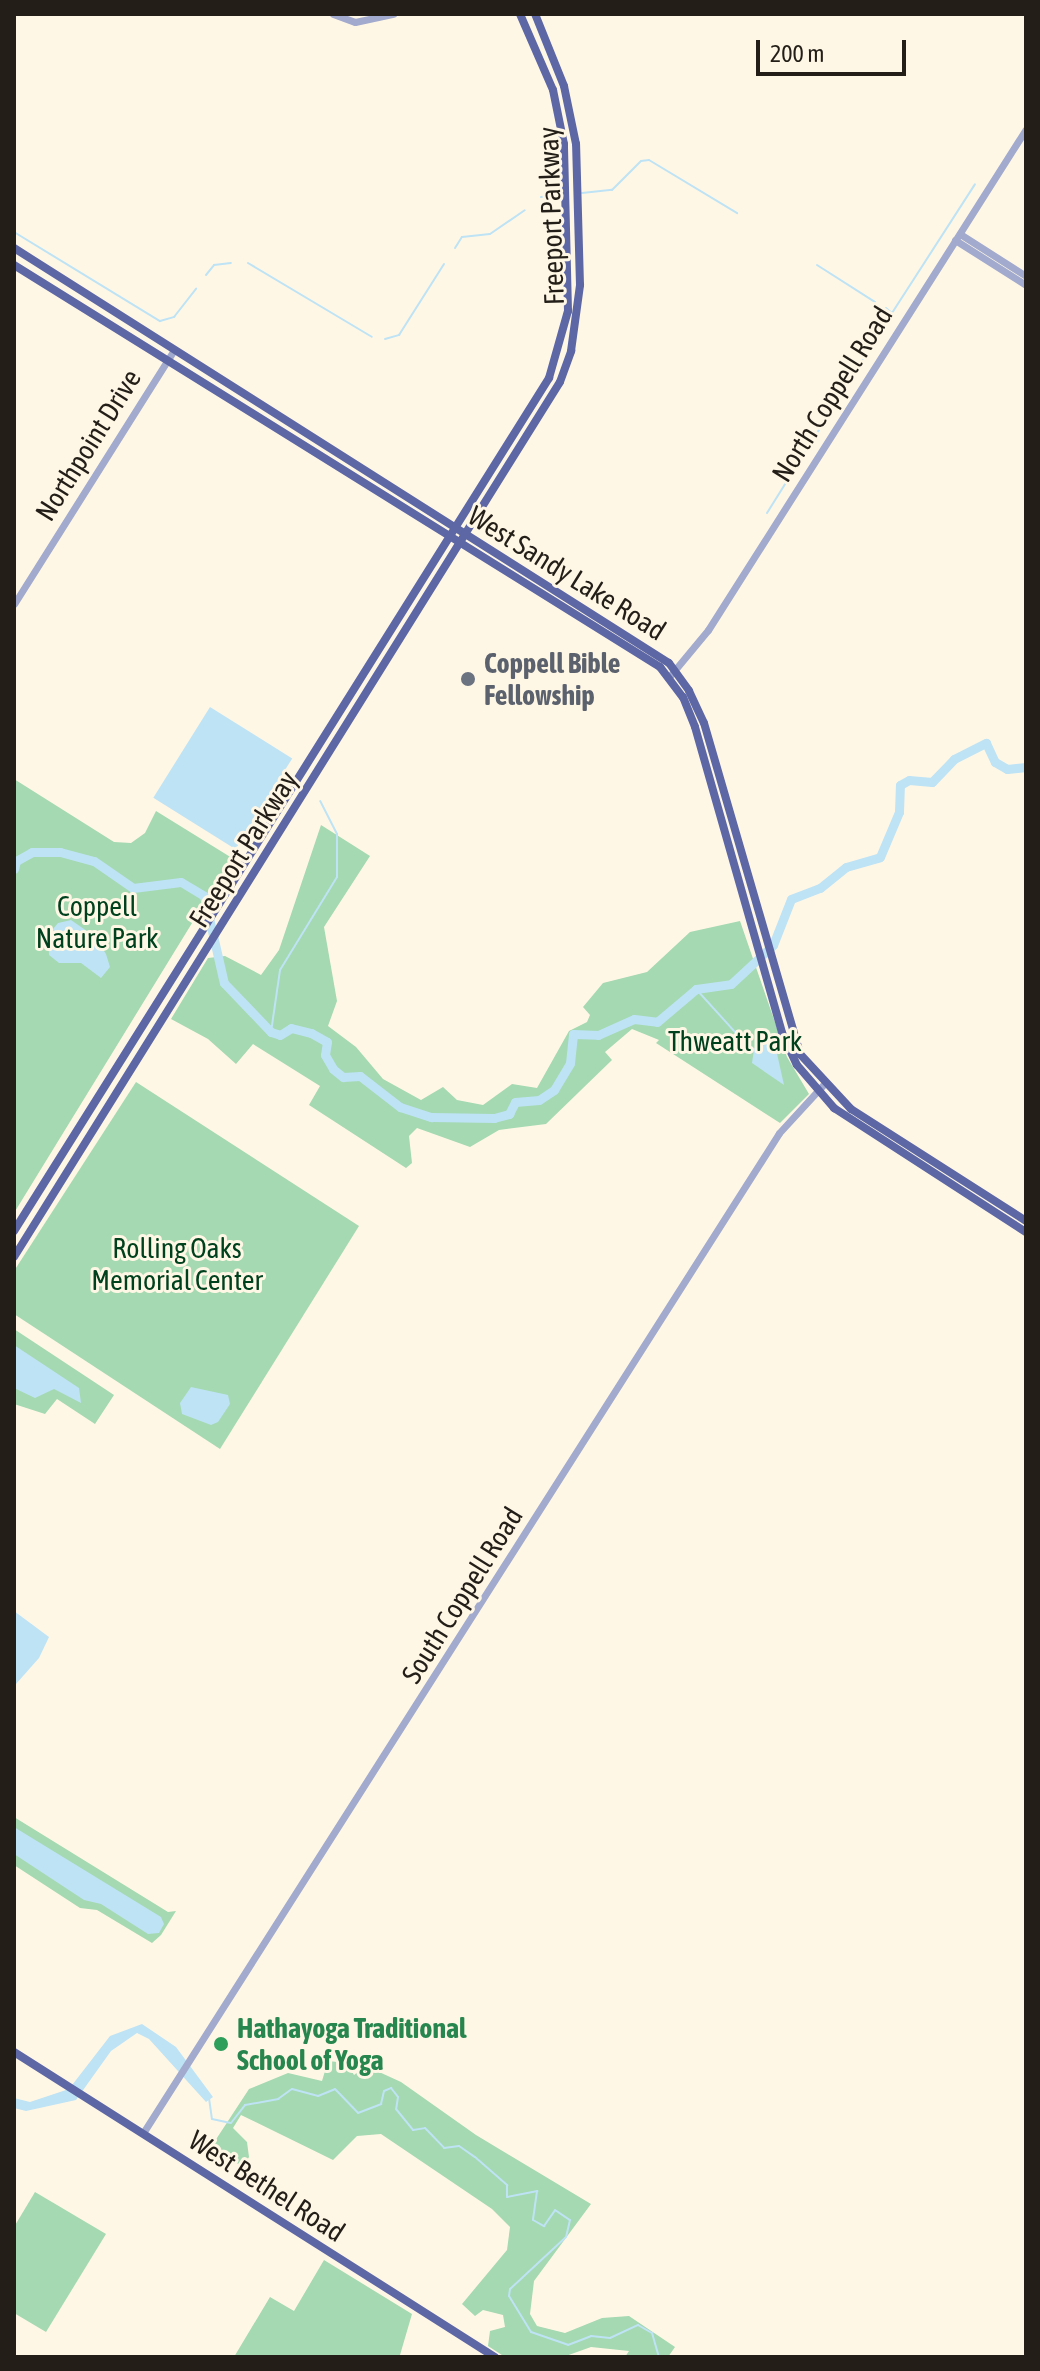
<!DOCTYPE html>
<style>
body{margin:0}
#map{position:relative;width:1040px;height:2371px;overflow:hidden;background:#fff7e6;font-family:"Asap Condensed",sans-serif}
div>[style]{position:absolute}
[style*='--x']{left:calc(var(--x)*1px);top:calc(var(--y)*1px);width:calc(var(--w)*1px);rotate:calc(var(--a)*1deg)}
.green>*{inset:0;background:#a4d9b1}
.water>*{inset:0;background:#bee3f5;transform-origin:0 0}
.stream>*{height:2px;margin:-1px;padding:0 1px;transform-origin:1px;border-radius:1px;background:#bee3f5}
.river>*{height:9px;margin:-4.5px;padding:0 4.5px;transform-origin:4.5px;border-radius:4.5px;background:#bee3f5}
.minor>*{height:7px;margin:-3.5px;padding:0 3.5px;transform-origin:3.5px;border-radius:3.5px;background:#a2aacd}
.major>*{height:8px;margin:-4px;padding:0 4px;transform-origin:4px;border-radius:4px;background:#5d67a5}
.dots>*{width:22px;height:22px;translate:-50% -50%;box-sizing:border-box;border:4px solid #fff7e6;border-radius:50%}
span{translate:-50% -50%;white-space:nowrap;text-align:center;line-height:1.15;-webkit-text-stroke:6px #fff7e6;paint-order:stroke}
.street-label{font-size:28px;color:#231f18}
.worship-label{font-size:28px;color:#5b616d;font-weight:700}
.left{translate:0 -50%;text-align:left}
.park-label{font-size:28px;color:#00411d}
.leisure-label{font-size:28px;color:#27864d;font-weight:700}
.frame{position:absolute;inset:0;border:16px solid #231f18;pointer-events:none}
.scale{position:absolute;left:756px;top:40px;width:150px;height:36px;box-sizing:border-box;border:4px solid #231f18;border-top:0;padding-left:10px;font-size:24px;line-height:28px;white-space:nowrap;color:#231f18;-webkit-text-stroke:6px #fff7e6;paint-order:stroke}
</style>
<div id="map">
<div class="green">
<div style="clip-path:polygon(14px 779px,114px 842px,131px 843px,145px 833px,156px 811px,232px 858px,14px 1213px)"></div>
<div style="clip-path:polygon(321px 825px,370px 856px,324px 927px,337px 1001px,328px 1026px,356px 1047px,383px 1079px,421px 1100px,443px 1087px,457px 1100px,483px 1105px,512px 1084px,537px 1088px,569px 1031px,587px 1022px,590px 1015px,583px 1007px,603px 983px,647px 972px,690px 932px,740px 921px,787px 1057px,809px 1094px,780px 1123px,656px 1043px,659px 1040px,632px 1029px,605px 1052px,612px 1060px,546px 1124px,499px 1130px,470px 1147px,417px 1128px,409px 1136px,412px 1163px,406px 1168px,309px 1105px,320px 1086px,253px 1044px,236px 1064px,208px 1039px,171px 1019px,208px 958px,225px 956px,261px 975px,279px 950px)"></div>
<div style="clip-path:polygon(136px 1082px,359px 1226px,220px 1449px,14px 1314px,14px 1271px)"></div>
<div style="clip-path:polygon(14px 1329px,114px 1395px,95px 1424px,57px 1399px,45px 1414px,14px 1404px)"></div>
<div style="clip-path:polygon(14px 1817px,168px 1912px,176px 1911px,161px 1935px,152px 1943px,97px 1910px,80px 1908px,14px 1865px)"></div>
<div style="clip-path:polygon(328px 2061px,347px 2063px,354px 2075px,366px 2066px,401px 2082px,476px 2135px,591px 2204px,534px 2281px,530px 2314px,537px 2326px,565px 2333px,602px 2318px,629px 2316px,675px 2347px,668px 2357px,625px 2357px,629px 2351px,591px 2347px,563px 2357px,505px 2357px,488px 2346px,490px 2331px,505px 2327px,503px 2315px,483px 2310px,475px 2316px,462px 2304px,507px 2250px,510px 2227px,492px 2209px,381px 2134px,357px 2136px,333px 2160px,241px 2115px,233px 2128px,247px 2142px,249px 2157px,243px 2167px,211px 2147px,249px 2089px,288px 2073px,322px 2081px)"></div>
<div style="clip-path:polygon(35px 2192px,106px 2234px,46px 2332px,14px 2313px,14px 2227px)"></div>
<div style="clip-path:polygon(324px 2260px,412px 2314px,400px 2355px,234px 2357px,270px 2297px,294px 2311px)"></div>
</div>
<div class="water">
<div style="left:210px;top:707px;width:97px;height:107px;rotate:32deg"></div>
<div style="clip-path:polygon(71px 920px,94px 936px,106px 954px,110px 967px,101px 978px,81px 963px,59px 963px,49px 955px,48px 935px,58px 923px)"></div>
<div style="clip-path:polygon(769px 1043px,776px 1049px,784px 1085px,752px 1063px,754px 1049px)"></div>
<div style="clip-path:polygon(14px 1345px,79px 1388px,81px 1403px,54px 1389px,35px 1398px,14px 1388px)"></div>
<div style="clip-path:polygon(191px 1387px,228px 1395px,230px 1404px,218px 1422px,211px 1425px,182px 1414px,180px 1403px)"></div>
<div style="clip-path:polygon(14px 1611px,49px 1637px,39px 1658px,16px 1684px)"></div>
<div style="clip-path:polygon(14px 1827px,161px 1917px,164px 1924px,159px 1933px,148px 1934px,101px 1904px,84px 1900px,14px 1854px)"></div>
<div style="clip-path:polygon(142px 2024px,176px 2047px,213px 2097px,206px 2102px,149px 2039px,137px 2033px,111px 2051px,76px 2100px,26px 2111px,14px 2108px,14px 2098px,30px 2102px,69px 2089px,110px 2036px)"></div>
</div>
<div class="stream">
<div style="--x:582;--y:193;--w:30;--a:-6"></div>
<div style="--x:612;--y:190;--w:41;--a:-45"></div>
<div style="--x:641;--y:161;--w:8;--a:-7"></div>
<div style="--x:649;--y:160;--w:103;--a:31.1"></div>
<div style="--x:541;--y:197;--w:22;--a:-8"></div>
<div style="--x:14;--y:232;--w:171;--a:31.4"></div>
<div style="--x:160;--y:321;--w:15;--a:-16"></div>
<div style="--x:174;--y:317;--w:36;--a:-52"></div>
<div style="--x:455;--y:248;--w:13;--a:-58"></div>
<div style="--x:462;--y:237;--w:28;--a:-6"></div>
<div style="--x:490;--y:234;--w:42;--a:-34.4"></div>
<div style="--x:248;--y:263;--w:144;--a:30.8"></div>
<div style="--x:817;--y:265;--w:69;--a:32.5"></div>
<div style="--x:206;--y:275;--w:13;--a:-51"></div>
<div style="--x:214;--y:265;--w:17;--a:-7"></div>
<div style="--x:886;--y:308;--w:8;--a:40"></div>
<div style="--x:892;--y:313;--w:153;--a:-57.2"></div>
<div style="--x:385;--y:339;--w:15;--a:-16"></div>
<div style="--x:399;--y:335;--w:84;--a:-57.6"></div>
<div style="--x:767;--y:513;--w:236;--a:-58"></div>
<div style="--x:696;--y:989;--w:73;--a:47.8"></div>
<div style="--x:271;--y:1032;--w:63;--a:-81.7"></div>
<div style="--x:280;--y:970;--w:109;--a:-58.5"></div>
<div style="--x:337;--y:877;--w:43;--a:-90"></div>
<div style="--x:337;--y:834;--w:37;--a:-117"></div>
<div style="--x:749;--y:1046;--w:6;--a:31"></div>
<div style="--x:209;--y:2098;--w:21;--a:82"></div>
<div style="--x:212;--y:2119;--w:19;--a:12"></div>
<div style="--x:231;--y:2123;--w:23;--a:-52"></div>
<div style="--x:245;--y:2105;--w:34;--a:-10"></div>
<div style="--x:278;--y:2099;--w:17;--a:-36"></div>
<div style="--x:292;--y:2089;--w:27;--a:15"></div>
<div style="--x:318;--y:2096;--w:18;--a:-22"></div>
<div style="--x:335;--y:2089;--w:33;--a:46"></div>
<div style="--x:358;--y:2113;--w:25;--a:-21"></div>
<div style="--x:381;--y:2104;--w:13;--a:-77"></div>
<div style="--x:384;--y:2091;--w:8;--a:-23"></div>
<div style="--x:391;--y:2088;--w:11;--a:52"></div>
<div style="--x:398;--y:2097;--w:12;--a:99"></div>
<div style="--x:396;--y:2109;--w:27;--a:51"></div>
<div style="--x:413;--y:2130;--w:12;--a:-9"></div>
<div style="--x:425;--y:2128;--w:28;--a:46"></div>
<div style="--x:444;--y:2148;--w:15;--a:-8"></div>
<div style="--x:459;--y:2146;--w:19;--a:35"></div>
<div style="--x:475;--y:2157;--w:43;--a:41.2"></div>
<div style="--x:507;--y:2185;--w:12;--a:90"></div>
<div style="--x:507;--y:2197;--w:31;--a:-11"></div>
<div style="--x:537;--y:2191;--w:29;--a:98"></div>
<div style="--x:533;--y:2220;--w:13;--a:29"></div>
<div style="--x:544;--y:2226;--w:19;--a:-55"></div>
<div style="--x:555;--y:2210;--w:18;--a:34"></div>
<div style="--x:570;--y:2220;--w:17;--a:103"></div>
<div style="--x:566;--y:2237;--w:76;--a:137.1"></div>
<div style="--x:510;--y:2289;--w:7;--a:98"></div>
<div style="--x:509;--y:2296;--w:42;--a:58.6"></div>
<div style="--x:531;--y:2332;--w:39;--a:19"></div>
<div style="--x:568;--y:2345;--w:25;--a:-21"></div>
<div style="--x:591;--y:2336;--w:19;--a:6"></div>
<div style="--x:610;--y:2338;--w:31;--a:-25"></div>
<div style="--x:638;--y:2325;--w:16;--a:30"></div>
<div style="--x:652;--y:2333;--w:25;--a:74"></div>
</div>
<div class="river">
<div style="--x:14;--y:869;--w:8;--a:-76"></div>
<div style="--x:16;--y:861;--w:18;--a:-29"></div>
<div style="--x:32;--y:852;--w:28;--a:0"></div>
<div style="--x:60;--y:852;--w:35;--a:15"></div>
<div style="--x:94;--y:861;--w:47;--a:34.7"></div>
<div style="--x:133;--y:888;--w:48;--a:-7.1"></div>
<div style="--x:181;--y:882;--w:27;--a:31"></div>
<div style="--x:204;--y:896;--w:89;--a:77.1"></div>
<div style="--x:224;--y:983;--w:68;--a:46.2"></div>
<div style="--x:271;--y:1032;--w:9;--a:18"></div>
<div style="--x:280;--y:1035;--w:13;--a:-32"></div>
<div style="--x:291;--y:1028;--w:21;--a:14"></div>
<div style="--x:311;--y:1033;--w:18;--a:29"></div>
<div style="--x:327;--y:1042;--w:13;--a:99"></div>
<div style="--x:325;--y:1055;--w:16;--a:60"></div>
<div style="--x:333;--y:1069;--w:13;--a:39"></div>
<div style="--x:343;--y:1077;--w:17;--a:-3"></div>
<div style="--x:360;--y:1076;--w:51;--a:37.8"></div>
<div style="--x:400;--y:1107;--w:33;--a:18"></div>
<div style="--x:431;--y:1117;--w:63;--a:0.9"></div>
<div style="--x:494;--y:1118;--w:16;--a:-15"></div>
<div style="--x:509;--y:1114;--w:13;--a:-63"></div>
<div style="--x:515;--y:1102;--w:24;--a:-5"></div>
<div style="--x:539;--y:1100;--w:18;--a:-34"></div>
<div style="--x:554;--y:1090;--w:31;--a:-59"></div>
<div style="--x:570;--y:1063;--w:29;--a:-84"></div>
<div style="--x:573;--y:1034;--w:25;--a:2"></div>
<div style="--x:598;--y:1035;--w:39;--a:-24"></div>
<div style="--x:634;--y:1019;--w:23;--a:7"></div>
<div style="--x:657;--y:1022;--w:51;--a:-40.2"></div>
<div style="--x:696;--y:989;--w:35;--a:-8"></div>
<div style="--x:731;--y:984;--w:57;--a:-42.9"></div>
<div style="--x:773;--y:945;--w:49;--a:-68.6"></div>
<div style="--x:791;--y:899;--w:31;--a:-21"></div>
<div style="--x:820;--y:888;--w:33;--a:-39"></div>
<div style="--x:846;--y:867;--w:35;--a:-16"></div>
<div style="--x:880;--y:857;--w:49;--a:-67.1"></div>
<div style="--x:899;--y:812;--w:27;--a:-88"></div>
<div style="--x:900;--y:785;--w:10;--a:-29"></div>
<div style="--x:909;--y:780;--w:23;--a:5"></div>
<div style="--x:932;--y:782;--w:32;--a:-46"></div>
<div style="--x:954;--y:759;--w:36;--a:-27"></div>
<div style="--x:986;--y:743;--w:21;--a:65"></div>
<div style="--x:995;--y:762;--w:14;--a:30"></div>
<div style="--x:1007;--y:769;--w:19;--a:-6"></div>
</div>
<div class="minor">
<div style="--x:333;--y:14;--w:23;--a:20"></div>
<div style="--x:355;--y:22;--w:39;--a:-12"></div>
<div style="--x:960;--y:234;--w:78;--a:32.5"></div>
<div style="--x:955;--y:240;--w:84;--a:32.4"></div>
<div style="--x:14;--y:604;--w:300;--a:-57.8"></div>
<div style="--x:669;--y:677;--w:61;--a:-50.3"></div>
<div style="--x:708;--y:630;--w:593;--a:-57.6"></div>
<div style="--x:143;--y:2133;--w:1185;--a:-57.54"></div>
<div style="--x:779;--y:1133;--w:65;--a:-47.5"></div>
</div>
<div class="major">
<div style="--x:14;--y:248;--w:775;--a:32.36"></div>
<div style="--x:669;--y:663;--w:34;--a:54"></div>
<div style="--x:689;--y:691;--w:35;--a:65"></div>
<div style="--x:704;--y:723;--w:345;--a:73.8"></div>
<div style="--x:800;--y:1054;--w:75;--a:47.2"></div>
<div style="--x:851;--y:1109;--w:208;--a:32.6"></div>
<div style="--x:14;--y:265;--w:761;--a:31.89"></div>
<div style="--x:660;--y:667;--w:38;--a:53"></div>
<div style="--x:683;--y:697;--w:32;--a:68"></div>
<div style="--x:695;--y:727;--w:318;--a:74.1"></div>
<div style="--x:782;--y:1033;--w:35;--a:65"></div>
<div style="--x:797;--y:1065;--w:57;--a:49.3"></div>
<div style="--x:834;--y:1108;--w:229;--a:32.9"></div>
<div style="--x:14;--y:1231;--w:1007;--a:-57.9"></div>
<div style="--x:549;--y:378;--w:70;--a:-74.2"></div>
<div style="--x:568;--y:311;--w:167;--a:-91.4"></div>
<div style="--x:564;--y:144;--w:55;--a:-101.5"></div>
<div style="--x:553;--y:90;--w:83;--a:-113.5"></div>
<div style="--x:14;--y:1257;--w:1031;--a:-58.04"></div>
<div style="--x:560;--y:382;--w:33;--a:-70"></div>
<div style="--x:571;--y:351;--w:67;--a:-82.2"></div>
<div style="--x:580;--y:285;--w:141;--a:-91.6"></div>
<div style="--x:576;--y:144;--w:59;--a:-101.7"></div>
<div style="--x:564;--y:86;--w:78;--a:-111.9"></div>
<div style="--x:14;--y:2052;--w:570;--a:32.38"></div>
</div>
<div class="dots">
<div style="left:468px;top:679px;background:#6b7280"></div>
<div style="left:221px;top:2044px;background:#2e9e5b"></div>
</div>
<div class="street-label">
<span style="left:551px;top:216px;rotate:-92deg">Freeport Parkway</span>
<span style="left:832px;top:394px;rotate:-58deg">North Coppell Road</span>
<span style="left:88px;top:445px;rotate:-58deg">Northpoint Drive</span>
<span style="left:567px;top:573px;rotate:32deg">West Sandy Lake Road</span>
<span style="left:243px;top:849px;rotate:-58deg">Freeport Parkway</span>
<span style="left:462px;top:1595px;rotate:-58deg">South Coppell Road</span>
<span style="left:267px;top:2186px;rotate:33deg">West Bethel Road</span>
</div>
<div class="worship-label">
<span class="left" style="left:484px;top:679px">Coppell Bible<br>Fellowship</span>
</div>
<div class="park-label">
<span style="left:97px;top:922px">Coppell<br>Nature Park</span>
<span style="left:735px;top:1041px">Thweatt Park</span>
<span style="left:177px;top:1264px">Rolling Oaks<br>Memorial Center</span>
</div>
<div class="leisure-label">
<span class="left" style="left:237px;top:2044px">Hathayoga Traditional<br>School of Yoga</span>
</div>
<div class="frame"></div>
<div class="scale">200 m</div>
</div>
